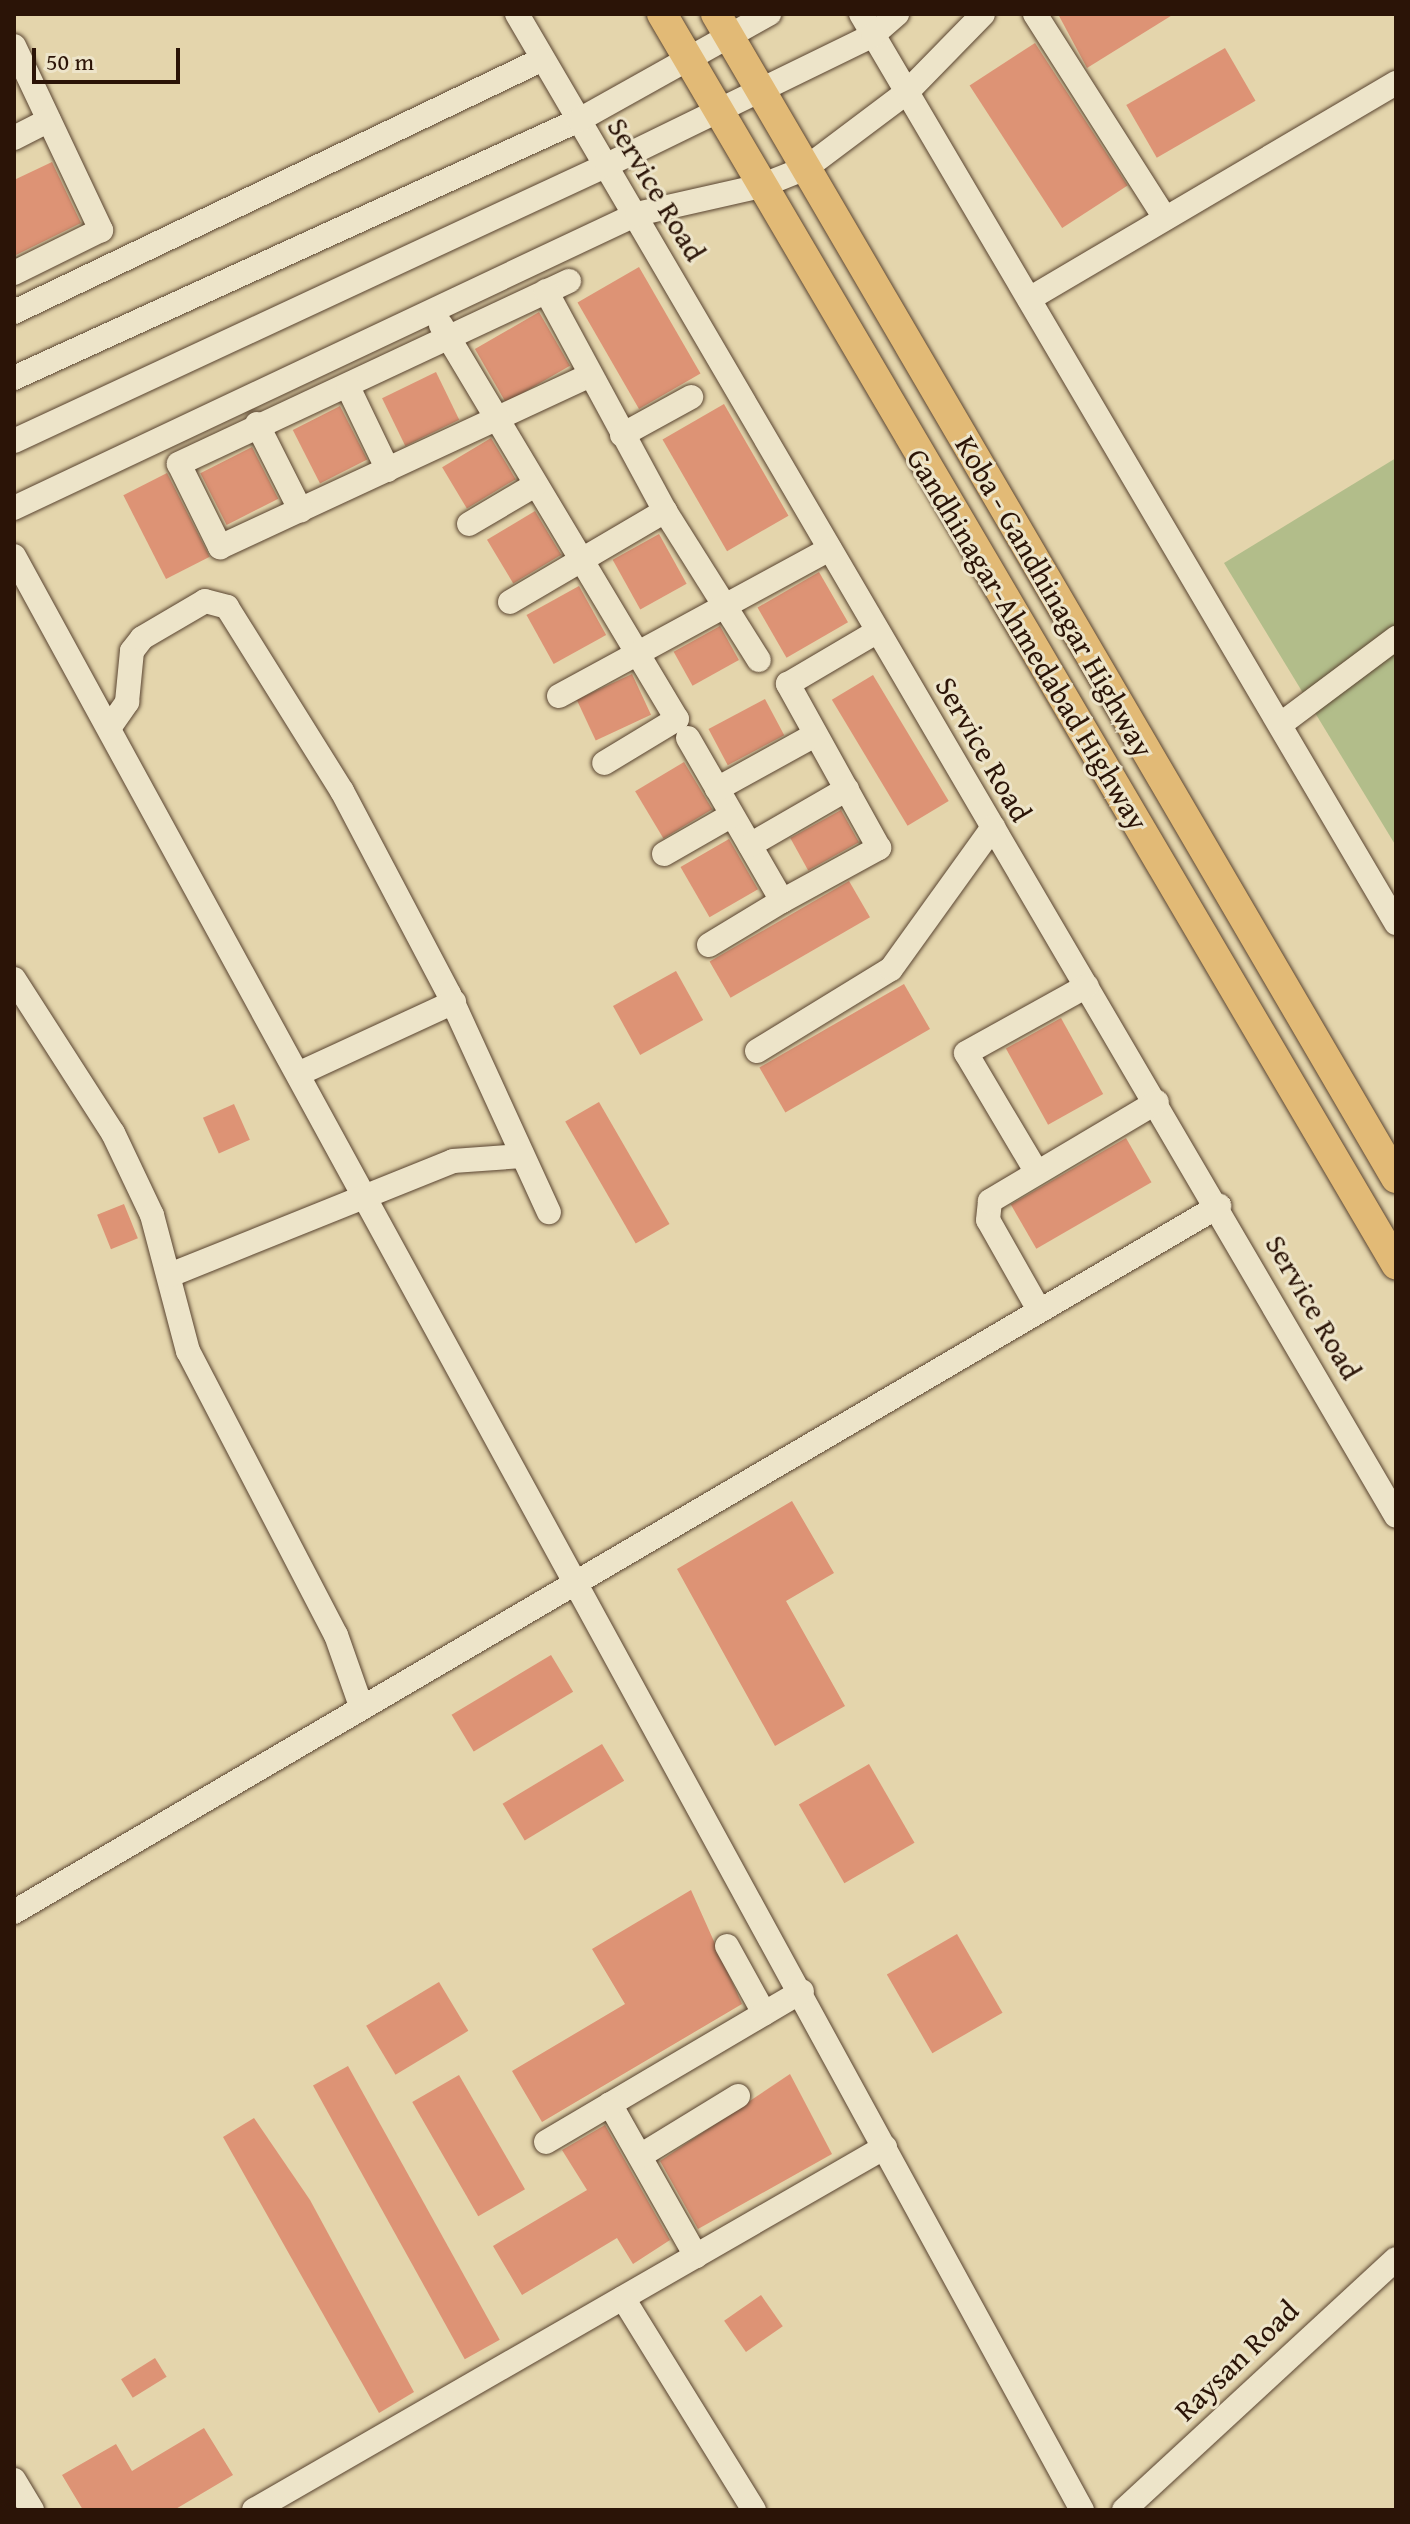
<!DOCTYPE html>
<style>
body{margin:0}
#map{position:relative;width:1410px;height:2524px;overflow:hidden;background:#e4d5ac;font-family:"Gentium Book Plus",serif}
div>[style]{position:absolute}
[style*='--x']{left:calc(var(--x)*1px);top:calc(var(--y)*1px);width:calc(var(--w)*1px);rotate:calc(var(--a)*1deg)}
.green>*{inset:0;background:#b2bd8a}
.building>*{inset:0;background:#dd9375;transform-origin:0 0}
.roads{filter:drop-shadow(0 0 2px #594430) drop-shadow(0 0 2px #594430)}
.minor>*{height:24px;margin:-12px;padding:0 12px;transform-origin:12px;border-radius:12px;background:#ede4c9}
.major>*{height:30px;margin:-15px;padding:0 15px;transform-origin:15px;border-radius:15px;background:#e2ba76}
span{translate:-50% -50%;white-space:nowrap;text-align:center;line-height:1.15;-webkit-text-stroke:6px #ede4c9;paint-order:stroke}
.street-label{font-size:30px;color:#2b1407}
.frame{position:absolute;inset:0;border:16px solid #2b1407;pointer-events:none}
.scale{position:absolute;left:32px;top:48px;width:148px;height:36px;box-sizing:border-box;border:4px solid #2b1407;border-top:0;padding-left:10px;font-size:24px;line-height:28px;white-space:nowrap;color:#2b1407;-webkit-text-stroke:6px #ede4c9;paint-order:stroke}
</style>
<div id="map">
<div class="green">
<div style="clip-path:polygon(1396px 458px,1396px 846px,1224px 563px)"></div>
</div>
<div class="building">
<div style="clip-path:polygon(1058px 14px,1174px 14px,1087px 68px)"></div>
<div style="left:1035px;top:43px;width:170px;height:78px;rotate:57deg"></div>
<div style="left:1225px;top:48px;width:61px;height:114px;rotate:60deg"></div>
<div style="clip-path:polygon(52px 162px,81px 223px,14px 256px,14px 180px)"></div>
<div style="left:639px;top:267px;width:123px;height:71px;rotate:60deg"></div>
<div style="left:539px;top:312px;width:62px;height:74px;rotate:60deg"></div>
<div style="left:436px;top:372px;width:53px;height:60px;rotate:64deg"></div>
<div style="left:724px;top:404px;width:129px;height:71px;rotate:60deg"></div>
<div style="left:340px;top:406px;width:60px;height:53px;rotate:63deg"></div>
<div style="left:491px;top:438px;width:48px;height:57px;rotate:59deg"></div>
<div style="left:252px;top:447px;width:58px;height:58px;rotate:63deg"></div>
<div style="left:167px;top:473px;width:94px;height:49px;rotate:63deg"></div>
<div style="left:535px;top:511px;width:51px;height:56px;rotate:59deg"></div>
<div style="left:659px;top:534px;width:57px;height:53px;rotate:61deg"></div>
<div style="left:819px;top:572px;width:58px;height:71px;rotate:60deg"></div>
<div style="left:579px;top:586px;width:56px;height:60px;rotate:61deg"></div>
<div style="left:720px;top:626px;width:39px;height:53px;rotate:61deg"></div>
<div style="left:632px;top:674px;width:45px;height:61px;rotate:65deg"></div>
<div style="left:873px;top:675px;width:147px;height:48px;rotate:59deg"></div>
<div style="left:765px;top:699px;width:41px;height:64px;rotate:62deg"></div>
<div style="left:684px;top:762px;width:55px;height:57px;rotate:59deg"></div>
<div style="left:841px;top:810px;width:37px;height:58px;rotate:61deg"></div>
<div style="left:729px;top:839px;width:58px;height:56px;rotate:60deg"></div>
<div style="left:849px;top:881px;width:42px;height:161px;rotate:60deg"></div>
<div style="left:676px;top:971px;width:56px;height:72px;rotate:61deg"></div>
<div style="left:904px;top:984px;width:52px;height:167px;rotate:60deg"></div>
<div style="left:1061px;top:1018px;width:87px;height:63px;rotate:61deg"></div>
<div style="left:599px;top:1102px;width:141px;height:39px;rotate:60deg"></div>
<div style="left:234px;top:1104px;width:39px;height:34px;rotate:66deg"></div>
<div style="left:1126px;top:1138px;width:51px;height:133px;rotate:60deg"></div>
<div style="left:124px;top:1204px;width:37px;height:29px;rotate:68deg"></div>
<div style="clip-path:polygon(792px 1501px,834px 1573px,786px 1601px,845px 1706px,775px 1746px,677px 1569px)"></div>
<div style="left:551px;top:1655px;width:43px;height:116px;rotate:59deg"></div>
<div style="left:602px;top:1744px;width:43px;height:116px;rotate:59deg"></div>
<div style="left:869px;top:1764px;width:91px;height:81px;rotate:60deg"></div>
<div style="clip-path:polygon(691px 1890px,742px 2004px,542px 2122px,512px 2071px,625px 2004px,592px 1949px)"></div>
<div style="left:957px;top:1934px;width:91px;height:81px;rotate:60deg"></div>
<div style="left:439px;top:1982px;width:57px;height:85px;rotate:59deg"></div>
<div style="left:348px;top:2066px;width:313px;height:40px;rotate:61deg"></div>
<div style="clip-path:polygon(790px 2074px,832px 2154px,698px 2229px,660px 2161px)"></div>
<div style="left:459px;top:2075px;width:132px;height:54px;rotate:60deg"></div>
<div style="clip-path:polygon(254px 2118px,310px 2200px,414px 2392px,379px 2413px,223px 2137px)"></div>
<div style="clip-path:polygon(605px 2125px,670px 2240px,633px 2264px,617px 2238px,522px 2295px,493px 2246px,587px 2190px,562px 2150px)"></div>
<div style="left:761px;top:2295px;width:38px;height:45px;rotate:55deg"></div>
<div style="left:155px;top:2358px;width:22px;height:40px;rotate:58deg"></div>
<div style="clip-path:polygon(204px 2428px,233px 2475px,174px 2510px,83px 2510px,62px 2475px,116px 2444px,132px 2471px)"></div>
</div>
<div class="roads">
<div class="minor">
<div style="--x:517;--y:14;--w:1740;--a:59.66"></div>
<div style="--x:861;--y:14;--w:1055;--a:59.52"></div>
<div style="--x:1035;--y:14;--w:242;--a:57.5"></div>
<div style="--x:14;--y:46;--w:204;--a:64.7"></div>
<div style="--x:101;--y:230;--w:97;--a:153.7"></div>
<div style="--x:14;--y:138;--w:39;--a:-27"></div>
<div style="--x:569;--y:281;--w:431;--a:154.9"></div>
<div style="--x:179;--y:464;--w:93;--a:63.7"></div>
<div style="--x:220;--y:547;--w:407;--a:-24.9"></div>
<div style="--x:546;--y:291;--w:250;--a:61.6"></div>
<div style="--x:665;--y:511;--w:176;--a:57.8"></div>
<div style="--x:1029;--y:299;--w:426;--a:-30.5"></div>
<div style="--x:14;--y:312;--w:586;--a:-25.56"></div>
<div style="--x:441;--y:325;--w:459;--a:59.1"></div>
<div style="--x:677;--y:719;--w:85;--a:148.9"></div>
<div style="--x:14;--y:378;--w:621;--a:-24.54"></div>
<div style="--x:579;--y:120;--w:218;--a:-29.2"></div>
<div style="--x:348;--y:387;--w:92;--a:64.3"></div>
<div style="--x:257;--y:424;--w:97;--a:63.2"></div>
<div style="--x:622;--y:435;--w:79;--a:-28.8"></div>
<div style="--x:14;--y:441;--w:654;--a:-24.96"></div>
<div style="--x:607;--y:165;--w:296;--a:-26"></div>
<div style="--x:873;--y:35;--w:32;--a:-41"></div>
<div style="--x:14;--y:508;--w:689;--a:-25.26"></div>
<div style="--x:637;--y:214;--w:127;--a:-12.7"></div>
<div style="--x:761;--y:186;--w:48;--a:-21.8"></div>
<div style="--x:806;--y:168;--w:125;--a:-36.9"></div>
<div style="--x:906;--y:93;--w:110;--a:-45.7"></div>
<div style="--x:469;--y:524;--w:77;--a:-30.6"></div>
<div style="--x:14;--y:556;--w:2227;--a:61.34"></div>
<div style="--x:510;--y:602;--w:180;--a:-30.4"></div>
<div style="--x:559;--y:696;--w:308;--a:-28.5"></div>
<div style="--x:1281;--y:724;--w:144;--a:-36.8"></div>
<div style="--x:109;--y:728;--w:32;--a:-55"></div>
<div style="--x:127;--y:702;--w:51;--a:-84.4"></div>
<div style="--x:132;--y:651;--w:16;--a:-52"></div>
<div style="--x:142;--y:638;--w:73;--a:-30.4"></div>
<div style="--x:205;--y:601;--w:23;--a:15"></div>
<div style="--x:227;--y:607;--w:217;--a:58"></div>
<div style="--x:342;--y:791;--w:229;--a:62.2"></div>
<div style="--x:449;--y:994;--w:240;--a:65.4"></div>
<div style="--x:688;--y:738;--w:188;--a:60"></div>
<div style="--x:782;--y:901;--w:111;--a:-28.7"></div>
<div style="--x:879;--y:848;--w:188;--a:-119"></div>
<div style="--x:788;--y:684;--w:104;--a:-30.5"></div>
<div style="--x:717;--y:789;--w:112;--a:-28.9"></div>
<div style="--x:750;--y:845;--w:112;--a:-30"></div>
<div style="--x:664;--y:854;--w:78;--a:-29.8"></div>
<div style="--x:709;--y:945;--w:85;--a:-31.1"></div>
<div style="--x:14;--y:979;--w:183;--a:57.3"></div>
<div style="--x:113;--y:1133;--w:91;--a:64.6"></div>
<div style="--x:152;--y:1215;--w:141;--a:75.2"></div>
<div style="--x:188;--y:1351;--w:320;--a:62.5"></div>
<div style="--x:336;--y:1635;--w:75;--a:70.6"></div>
<div style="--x:757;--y:1051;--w:157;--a:-31.5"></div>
<div style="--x:891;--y:969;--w:175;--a:-54.3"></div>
<div style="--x:298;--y:1074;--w:172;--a:-24.8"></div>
<div style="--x:1036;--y:1171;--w:137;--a:-120.7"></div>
<div style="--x:966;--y:1053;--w:138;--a:-29"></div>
<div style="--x:170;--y:1275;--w:305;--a:-21.9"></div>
<div style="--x:453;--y:1161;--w:69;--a:-4.1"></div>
<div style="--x:1039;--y:1310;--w:103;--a:-119.5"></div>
<div style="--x:988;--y:1220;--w:19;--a:-84"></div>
<div style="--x:990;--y:1201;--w:194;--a:-30.7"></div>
<div style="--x:14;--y:1912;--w:1397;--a:-30.37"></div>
<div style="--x:727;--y:1946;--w:77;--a:61.1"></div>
<div style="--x:610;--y:2104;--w:175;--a:60.5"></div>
<div style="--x:546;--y:2142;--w:297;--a:-30.5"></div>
<div style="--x:640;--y:2156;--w:115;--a:-31.5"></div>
<div style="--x:623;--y:2298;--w:249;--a:58.3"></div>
<div style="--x:14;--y:2480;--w:35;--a:59"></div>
<div style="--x:254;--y:2510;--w:728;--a:-29.91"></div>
<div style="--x:1124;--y:2510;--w:370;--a:-42.7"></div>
</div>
<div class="major">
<div style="--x:662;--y:14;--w:1450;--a:59.58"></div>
<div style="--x:716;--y:14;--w:1348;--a:59.71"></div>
</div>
</div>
<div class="street-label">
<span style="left:657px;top:189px;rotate:59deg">Service Road</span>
<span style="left:1055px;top:596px;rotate:60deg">Koba - Gandhinagar Highway</span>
<span style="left:1028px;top:639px;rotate:59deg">Gandhinagar-Ahmedabad Highway</span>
<span style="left:984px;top:749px;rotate:60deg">Service Road</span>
<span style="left:1314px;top:1307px;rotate:60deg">Service Road</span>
<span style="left:1236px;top:2360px;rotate:-44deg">Raysan Road</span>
</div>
<div class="frame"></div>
<div class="scale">50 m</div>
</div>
